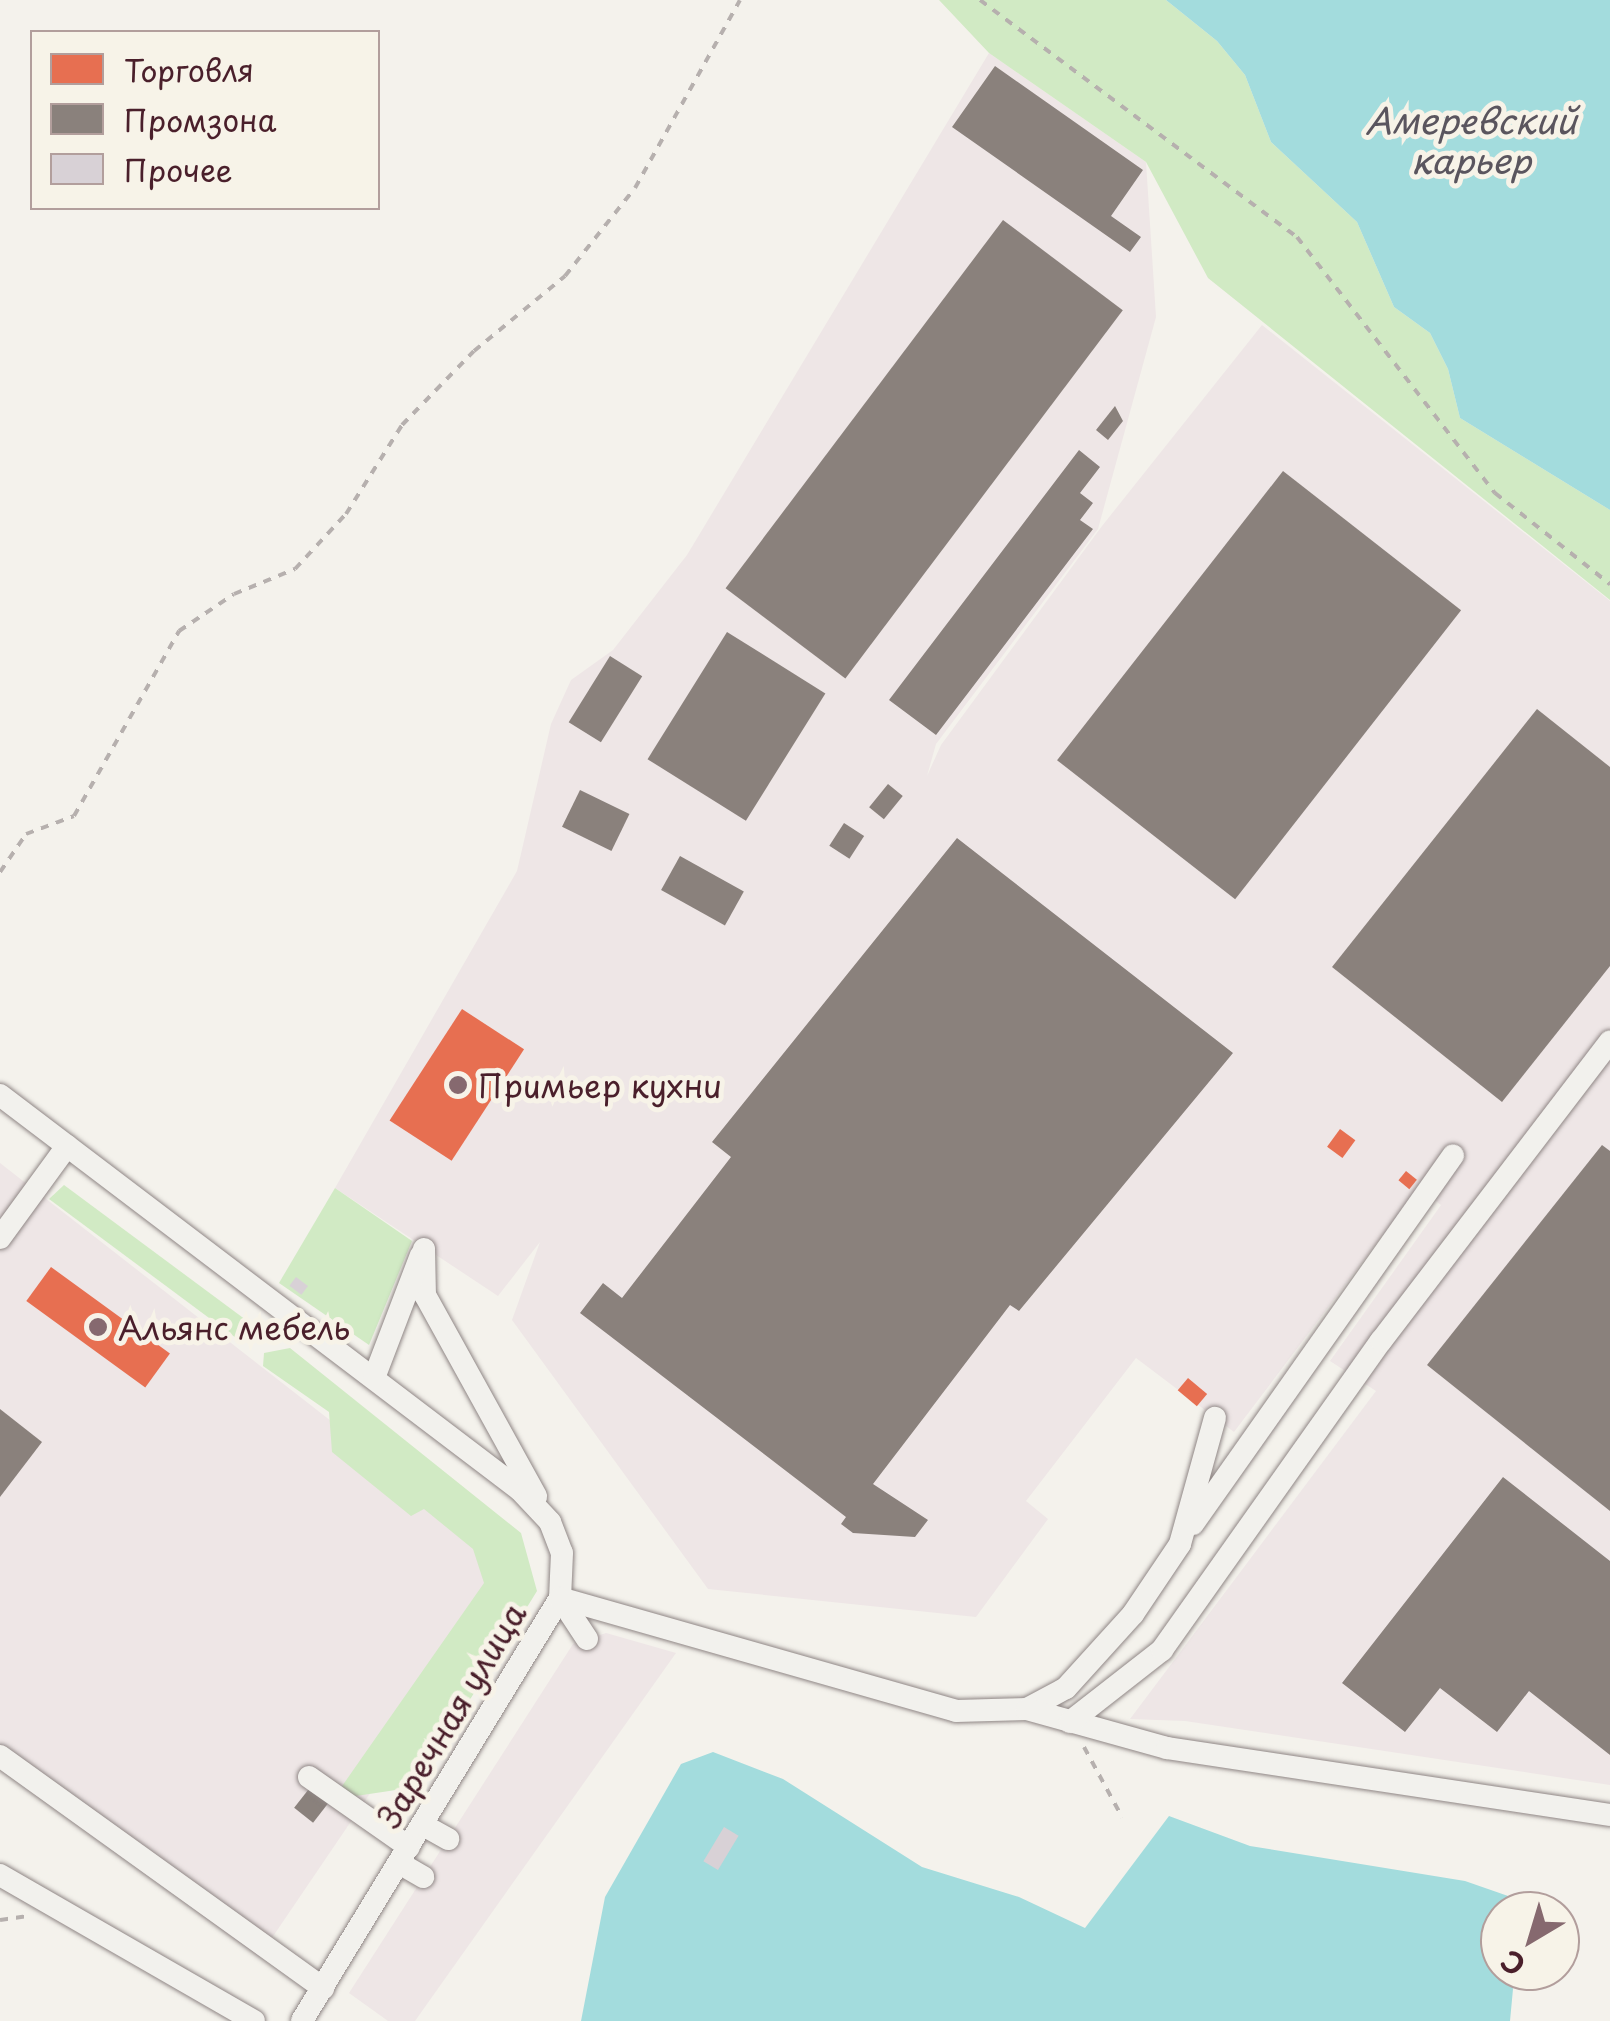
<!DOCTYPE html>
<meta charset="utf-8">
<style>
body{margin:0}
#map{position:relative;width:1610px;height:2021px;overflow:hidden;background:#f4f2ec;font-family:"Playpen Sans",sans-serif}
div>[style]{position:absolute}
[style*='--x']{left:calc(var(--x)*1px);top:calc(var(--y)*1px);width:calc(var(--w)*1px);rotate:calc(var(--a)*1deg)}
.built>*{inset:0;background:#eee6e6}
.green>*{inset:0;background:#d1eac4}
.water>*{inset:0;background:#a3dcdd}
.shops>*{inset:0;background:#e76f51;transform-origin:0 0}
.industry>*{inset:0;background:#8a817c;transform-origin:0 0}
.building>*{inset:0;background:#d8d1d6;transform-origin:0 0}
.path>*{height:4px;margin-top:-2px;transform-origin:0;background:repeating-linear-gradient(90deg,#b6b0ae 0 8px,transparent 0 16px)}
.roads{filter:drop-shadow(0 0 2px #8f8685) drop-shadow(0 0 2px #8f8685)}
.minor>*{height:22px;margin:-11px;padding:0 11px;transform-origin:11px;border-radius:11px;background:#f2f1ed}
.dots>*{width:28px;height:28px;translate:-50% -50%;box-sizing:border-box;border:5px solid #f7f3e8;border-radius:50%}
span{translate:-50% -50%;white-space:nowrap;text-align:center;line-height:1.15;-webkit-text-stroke:10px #f7f3e8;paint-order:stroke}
.poi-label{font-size:32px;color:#4a1f2b}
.left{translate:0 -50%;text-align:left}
.street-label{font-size:32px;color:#4a1f2b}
.water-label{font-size:35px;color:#5a555e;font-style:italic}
.legend{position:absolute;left:30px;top:30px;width:350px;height:180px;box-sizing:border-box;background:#f7f3e8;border:2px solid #b29e9c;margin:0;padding:12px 18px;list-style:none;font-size:30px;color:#4a1f2b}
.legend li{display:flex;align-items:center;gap:20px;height:50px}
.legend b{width:50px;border:2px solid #b29e9c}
.north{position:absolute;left:1480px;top:1891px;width:100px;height:100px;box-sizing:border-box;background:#f7f3e8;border:2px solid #b29e9c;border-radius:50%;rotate:218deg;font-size:28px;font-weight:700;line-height:40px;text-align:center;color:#4a1f2b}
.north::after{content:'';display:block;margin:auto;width:35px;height:45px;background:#86696f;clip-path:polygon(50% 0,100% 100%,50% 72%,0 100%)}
</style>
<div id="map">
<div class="built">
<div style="clip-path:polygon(989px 53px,1146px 162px,1156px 317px,1098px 529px,936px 744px,927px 776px,941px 745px,1102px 526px,1262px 325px,1610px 601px,1610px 1785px,1185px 1721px,1130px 1719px,1376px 1391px,1330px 1361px,1441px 1205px,1419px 1187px,1234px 1432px,1136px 1358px,1026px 1501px,1048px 1519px,976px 1617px,708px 1589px,512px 1320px,540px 1242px,498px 1296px,335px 1188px,517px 871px,551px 724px,571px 680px,613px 650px,687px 555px)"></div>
<div style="clip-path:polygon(0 1163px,489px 1544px,506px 1593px,259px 1957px,0 1768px)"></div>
<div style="clip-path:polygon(606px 1633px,676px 1653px,415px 2021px,388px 2021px,349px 1993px,573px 1644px)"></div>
</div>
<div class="green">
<div style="clip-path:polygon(939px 0,1166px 0,1217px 41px,1245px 75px,1271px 142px,1357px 222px,1394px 307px,1430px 333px,1448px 369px,1460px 418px,1610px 510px,1610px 600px,1208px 278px,1146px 162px,989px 53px)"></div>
<div style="clip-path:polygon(64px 1185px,246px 1320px,248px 1334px,236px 1338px,49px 1199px)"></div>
<div style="clip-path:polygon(335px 1188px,412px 1241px,369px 1345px,279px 1283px)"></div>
<div style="clip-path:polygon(290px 1348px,521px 1533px,537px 1591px,416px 1787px,349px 1797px,340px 1789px,484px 1583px,473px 1549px,424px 1509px,411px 1516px,332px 1452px,329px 1412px,263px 1366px,264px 1353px)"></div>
</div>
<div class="water">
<div style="clip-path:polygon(1166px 0,1610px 0,1610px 510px,1460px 418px,1448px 369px,1430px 333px,1394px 307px,1357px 222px,1271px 142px,1245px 75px,1217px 41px)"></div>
<div style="clip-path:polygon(713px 1752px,783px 1779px,922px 1867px,1019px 1897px,1085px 1928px,1169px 1816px,1250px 1846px,1465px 1881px,1511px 1897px,1509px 1911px,1500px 1911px,1500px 1971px,1508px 1971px,1513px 1989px,1510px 2021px,581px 2021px,605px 1897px,681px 1764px)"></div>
</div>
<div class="shops">
<div style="left:462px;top:1009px;width:74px;height:133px;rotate:33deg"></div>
<div style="left:1340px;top:1129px;width:19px;height:22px;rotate:36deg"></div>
<div style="left:1406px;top:1171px;width:14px;height:12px;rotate:39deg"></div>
<div style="left:51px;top:1267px;width:147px;height:42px;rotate:36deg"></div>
<div style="left:1188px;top:1378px;width:25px;height:16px;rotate:40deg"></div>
</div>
<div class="industry">
<div style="clip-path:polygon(995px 66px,1143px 170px,1111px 216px,1141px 237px,1130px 252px,952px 127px)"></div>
<div style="left:1003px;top:220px;width:150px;height:461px;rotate:37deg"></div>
<div style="clip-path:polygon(1115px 406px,1123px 421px,1108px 440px,1096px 430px)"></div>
<div style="clip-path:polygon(1079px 450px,1100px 467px,1080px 493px,1093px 503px,1080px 520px,1093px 529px,936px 735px,889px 700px)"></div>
<div style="left:1283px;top:471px;width:226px;height:367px;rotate:38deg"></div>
<div style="left:727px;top:632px;width:116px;height:150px;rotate:32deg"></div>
<div style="left:610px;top:656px;width:38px;height:78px;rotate:32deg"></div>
<div style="clip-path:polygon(1537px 709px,1610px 767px,1610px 966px,1502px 1102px,1332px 967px)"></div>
<div style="left:888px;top:784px;width:19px;height:30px;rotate:39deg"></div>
<div style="left:580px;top:790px;width:55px;height:41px;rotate:26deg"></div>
<div style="left:844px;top:823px;width:24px;height:27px;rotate:33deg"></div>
<div style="clip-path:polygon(957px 838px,1233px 1053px,1019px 1311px,1010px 1305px,873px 1484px,928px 1520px,915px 1537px,853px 1533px,841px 1524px,846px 1517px,580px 1313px,603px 1283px,622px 1298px,731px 1157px,712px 1142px)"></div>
<div style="left:680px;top:856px;width:73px;height:39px;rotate:29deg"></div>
<div style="clip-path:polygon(1602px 1145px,1610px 1151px,1610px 1511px,1427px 1365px)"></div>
<div style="clip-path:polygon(0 1409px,42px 1442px,0 1497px)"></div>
<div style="clip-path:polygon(1503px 1477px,1610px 1561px,1610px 1755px,1529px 1691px,1497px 1732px,1440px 1688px,1405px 1732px,1342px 1683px)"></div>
<div style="left:312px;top:1785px;width:24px;height:29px;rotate:38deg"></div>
</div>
<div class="building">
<div style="left:296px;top:1277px;width:15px;height:11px;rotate:37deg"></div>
<div style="left:724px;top:1827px;width:17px;height:40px;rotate:31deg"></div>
</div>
<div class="path">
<div style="--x:980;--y:0;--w:396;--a:36.8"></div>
<div style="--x:1297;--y:237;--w:324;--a:52.3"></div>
<div style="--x:1495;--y:493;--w:147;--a:38.4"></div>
<div style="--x:0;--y:872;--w:46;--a:-55.6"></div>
<div style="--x:26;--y:834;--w:51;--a:-20.6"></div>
<div style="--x:74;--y:816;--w:213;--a:-60.4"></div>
<div style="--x:179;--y:631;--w:66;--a:-33.9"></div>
<div style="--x:234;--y:594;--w:66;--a:-22.3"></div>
<div style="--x:295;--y:569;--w:75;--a:-47.2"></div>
<div style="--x:346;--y:514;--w:105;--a:-57.8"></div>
<div style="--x:402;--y:425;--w:103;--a:-45.8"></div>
<div style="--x:474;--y:351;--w:118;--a:-39.5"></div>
<div style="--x:565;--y:276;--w:112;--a:-51.5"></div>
<div style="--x:635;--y:188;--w:215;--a:-60.8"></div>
<div style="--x:1084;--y:1747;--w:80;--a:61.5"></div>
<div style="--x:0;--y:1920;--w:30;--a:-8"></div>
</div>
<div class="roads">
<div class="minor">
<div style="--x:0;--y:1095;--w:653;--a:37.22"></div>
<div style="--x:520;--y:1490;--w:44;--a:46.8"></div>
<div style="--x:550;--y:1522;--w:33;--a:69"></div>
<div style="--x:562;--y:1553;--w:45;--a:92.5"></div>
<div style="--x:560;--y:1598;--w:495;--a:121.4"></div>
<div style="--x:0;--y:1238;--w:114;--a:-53.9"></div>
<div style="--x:424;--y:1249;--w:46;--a:88.8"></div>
<div style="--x:425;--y:1295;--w:230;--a:61.1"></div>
<div style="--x:374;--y:1378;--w:132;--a:-69.1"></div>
<div style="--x:1193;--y:1524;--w:451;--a:-54.8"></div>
<div style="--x:560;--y:1598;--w:412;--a:15.9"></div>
<div style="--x:956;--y:1711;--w:71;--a:-1.6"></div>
<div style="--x:1027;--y:1709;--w:44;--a:-28.3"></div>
<div style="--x:1066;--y:1688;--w:100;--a:-47.8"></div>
<div style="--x:1133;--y:1614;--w:84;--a:-56.1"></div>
<div style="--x:1180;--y:1544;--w:131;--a:-74.5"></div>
<div style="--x:560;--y:1598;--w:49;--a:56.6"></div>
<div style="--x:1027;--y:1709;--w:145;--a:15.6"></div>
<div style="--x:1167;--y:1748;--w:448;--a:8.6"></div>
<div style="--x:1070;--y:1722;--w:117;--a:-38"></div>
<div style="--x:1162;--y:1650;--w:379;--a:-54.7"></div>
<div style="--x:1381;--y:1341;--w:377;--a:-52.6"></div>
<div style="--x:0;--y:1756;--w:398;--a:35.7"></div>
<div style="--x:309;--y:1777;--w:122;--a:35"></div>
<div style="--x:423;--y:1825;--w:29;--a:29"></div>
<div style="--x:399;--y:1863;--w:28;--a:30"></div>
<div style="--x:0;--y:1875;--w:293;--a:29.9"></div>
</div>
</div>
<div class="dots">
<div style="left:458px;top:1085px;background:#86696f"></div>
<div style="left:98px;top:1327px;background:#86696f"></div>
</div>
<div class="poi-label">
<span class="left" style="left:478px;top:1085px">Примьер кухни</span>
<span class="left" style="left:118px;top:1327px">Альянс мебель</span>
</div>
<div class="street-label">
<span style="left:451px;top:1715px;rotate:-59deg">Заречная улица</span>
</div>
<div class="water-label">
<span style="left:1471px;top:140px">Амеревский<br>карьер</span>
</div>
<ul class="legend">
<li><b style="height:28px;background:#e76f51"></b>Торговля</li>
<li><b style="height:28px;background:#8a817c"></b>Промзона</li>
<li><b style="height:28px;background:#d8d1d6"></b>Прочее</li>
</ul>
<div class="north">С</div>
</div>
